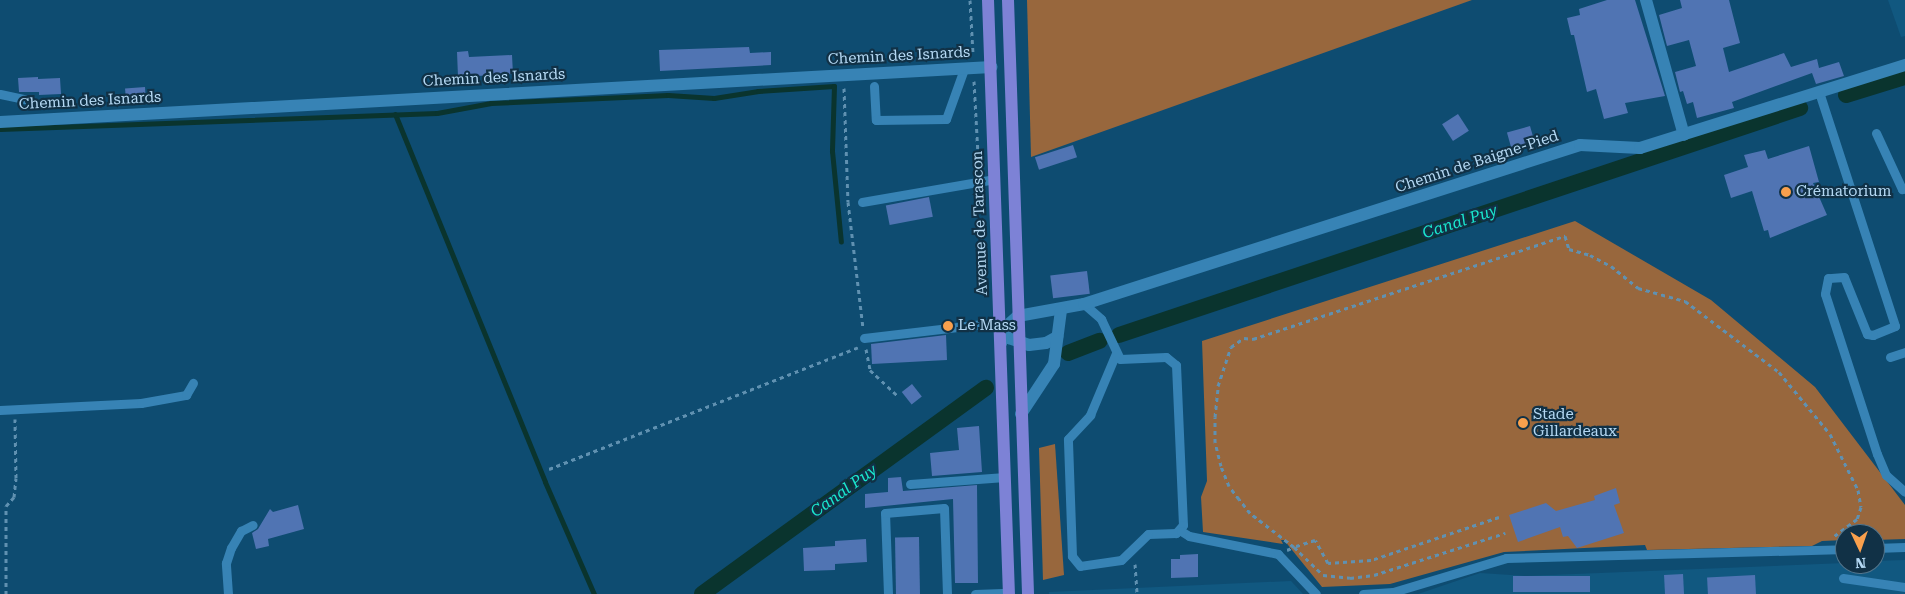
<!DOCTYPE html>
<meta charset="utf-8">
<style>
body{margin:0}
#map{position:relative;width:1905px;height:594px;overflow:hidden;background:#0e4c71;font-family:"Roboto Serif",serif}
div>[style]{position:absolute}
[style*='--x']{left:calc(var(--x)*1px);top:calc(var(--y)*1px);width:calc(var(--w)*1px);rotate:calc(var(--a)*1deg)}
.built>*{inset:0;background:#115880}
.green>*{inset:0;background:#98673d}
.stream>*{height:5px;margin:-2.5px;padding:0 2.5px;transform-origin:2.5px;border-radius:2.5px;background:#0a342e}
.canal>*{height:16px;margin:-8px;padding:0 8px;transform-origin:8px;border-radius:8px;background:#0a342e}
.building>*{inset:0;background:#5074b3;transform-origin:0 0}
.path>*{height:3px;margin-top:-1.5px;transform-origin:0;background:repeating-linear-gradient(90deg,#6091b1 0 4px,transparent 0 8px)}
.lane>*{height:9px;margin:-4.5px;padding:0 4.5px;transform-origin:4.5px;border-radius:4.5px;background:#3783b5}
.street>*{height:12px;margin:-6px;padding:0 6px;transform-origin:6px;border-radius:6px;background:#3783b5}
.primary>*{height:12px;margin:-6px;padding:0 6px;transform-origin:6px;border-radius:6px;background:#7d82d6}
.dots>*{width:14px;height:14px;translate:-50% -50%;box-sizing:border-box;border:2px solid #113146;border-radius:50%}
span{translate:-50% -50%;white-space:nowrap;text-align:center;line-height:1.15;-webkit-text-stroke:4.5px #113146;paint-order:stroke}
.street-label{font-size:15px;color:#b4d8f3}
.poi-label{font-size:15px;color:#b4d8f3}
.left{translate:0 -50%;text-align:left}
.water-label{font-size:16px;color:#1ae6cd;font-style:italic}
.north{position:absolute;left:1835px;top:524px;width:50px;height:50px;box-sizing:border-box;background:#113146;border:1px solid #52748b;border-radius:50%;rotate:177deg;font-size:14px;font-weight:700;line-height:20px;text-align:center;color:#b4d8f3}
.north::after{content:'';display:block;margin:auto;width:18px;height:22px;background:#f9a04d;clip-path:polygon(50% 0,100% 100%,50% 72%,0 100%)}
</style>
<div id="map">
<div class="built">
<div style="clip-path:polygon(1888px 0,1905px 0,1905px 36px,1901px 37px)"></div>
<div style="clip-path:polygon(1905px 560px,1905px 594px,1418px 594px,1480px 573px,1526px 576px,1845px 563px,1875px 564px,1875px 561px)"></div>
<div style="clip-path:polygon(1291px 581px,1303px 594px,1049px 594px,1049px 592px)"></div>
</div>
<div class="green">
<div style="clip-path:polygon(1027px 0,1472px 0,1031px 157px)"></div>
<div style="clip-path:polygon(1575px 221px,1711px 300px,1815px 387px,1905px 505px,1905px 539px,1875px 540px,1875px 534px,1845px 534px,1845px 540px,1822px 541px,1812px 546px,1647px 550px,1645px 545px,1504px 552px,1390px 584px,1322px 587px,1284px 540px,1281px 540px,1283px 544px,1203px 532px,1201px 497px,1207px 481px,1202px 341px)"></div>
<div style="clip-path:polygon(1055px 444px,1064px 575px,1043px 580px,1039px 448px)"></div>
</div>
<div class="stream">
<div style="--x:395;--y:114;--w:397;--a:67.8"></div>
<div style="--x:545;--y:482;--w:122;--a:66.4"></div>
<div style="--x:0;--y:129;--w:437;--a:-2.1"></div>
<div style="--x:437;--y:113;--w:55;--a:-10.5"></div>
<div style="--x:491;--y:103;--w:177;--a:-2.6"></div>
<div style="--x:668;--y:95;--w:46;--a:3.7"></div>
<div style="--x:714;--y:98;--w:45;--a:-9"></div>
<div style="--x:758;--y:91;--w:76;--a:-3.8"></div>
<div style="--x:834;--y:86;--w:65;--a:91.8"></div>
<div style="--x:832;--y:151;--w:91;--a:84.4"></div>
</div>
<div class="canal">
<div style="--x:1846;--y:95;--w:62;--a:-17"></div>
<div style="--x:1119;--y:335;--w:718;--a:-18.43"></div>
<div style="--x:1068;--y:353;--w:34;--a:-21"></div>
<div style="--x:702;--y:594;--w:351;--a:-36"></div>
</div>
<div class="building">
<div style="clip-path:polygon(1607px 0,1635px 0,1665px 96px,1625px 103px,1628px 113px,1604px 119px,1596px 89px,1587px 92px,1574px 35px,1571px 35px,1567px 18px,1580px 15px,1579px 9px)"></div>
<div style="clip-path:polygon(1680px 0,1729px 0,1740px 43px,1723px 48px,1729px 72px,1784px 53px,1791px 67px,1817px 59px,1819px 68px,1839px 62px,1844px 76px,1816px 84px,1812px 73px,1732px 102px,1734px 108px,1697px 118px,1693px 102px,1687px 104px,1683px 91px,1680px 92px,1675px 72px,1696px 66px,1689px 40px,1667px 46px,1659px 15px,1682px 8px)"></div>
<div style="clip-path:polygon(749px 47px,750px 53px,771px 52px,771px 65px,660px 71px,659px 50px)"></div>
<div style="clip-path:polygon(468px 51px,469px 57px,512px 55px,513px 74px,458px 77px,457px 52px)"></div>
<div style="clip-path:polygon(38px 77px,38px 79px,60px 78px,61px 94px,39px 95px,39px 92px,19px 92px,18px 78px)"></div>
<div style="left:145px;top:87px;width:15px;height:20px;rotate:86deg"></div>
<div style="left:1458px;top:114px;width:20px;height:19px;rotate:57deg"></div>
<div style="left:1530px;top:126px;width:18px;height:24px;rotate:74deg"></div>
<div style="left:1073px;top:145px;width:13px;height:40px;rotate:72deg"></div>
<div style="clip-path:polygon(1809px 146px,1819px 182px,1813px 183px,1827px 215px,1770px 238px,1768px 230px,1764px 231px,1752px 191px,1731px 198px,1724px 175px,1748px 167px,1744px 155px,1765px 150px,1768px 159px)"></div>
<div style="left:929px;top:197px;width:20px;height:44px;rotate:79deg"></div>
<div style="left:1087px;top:271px;width:23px;height:37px;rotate:83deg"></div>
<div style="clip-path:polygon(946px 335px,947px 360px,872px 364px,871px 344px)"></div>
<div style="left:912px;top:384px;width:16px;height:13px;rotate:52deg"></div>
<div style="clip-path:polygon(979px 426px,982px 472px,932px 476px,930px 453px,959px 450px,957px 428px)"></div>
<div style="clip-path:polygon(901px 477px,903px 491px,977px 485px,978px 583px,955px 583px,953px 499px,865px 508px,865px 494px,888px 492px,888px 478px)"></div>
<div style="clip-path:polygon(1616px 488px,1620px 503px,1614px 505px,1624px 533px,1577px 548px,1568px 536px,1563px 537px,1560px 527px,1518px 542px,1509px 515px,1546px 503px,1556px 511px,1595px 500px,1594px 496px)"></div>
<div style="clip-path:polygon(298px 505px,304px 529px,268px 539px,269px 546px,256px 549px,252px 533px,258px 529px,270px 509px,273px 512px)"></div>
<div style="left:919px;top:537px;width:57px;height:24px;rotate:89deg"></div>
<div style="clip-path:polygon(866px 539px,867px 562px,835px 564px,835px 570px,804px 571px,803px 548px,835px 546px,835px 541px)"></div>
<div style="clip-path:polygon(1198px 554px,1198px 577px,1171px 578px,1171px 559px,1180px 559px,1180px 555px)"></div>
<div style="left:1683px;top:574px;width:20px;height:19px;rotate:87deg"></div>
<div style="left:1755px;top:575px;width:19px;height:48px;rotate:87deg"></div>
<div style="left:1590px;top:576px;width:16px;height:77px;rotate:90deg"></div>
</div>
<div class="path">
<div style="--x:970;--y:0;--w:54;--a:86.8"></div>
<div style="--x:974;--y:81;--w:73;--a:86.9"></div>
<div style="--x:844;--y:88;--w:114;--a:88"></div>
<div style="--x:848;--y:202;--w:127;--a:83.2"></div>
<div style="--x:866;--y:349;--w:21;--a:79"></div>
<div style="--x:870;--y:370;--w:37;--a:43"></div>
<div style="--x:549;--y:469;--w:332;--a:-21.5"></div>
<div style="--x:1499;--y:517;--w:135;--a:161.4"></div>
<div style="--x:1371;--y:560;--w:43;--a:176"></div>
<div style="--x:1328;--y:563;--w:26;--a:-119"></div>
<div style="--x:1315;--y:540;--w:22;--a:162"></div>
<div style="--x:1294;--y:547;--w:40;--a:44"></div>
<div style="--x:1323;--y:575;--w:27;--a:6"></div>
<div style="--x:1350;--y:578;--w:24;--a:-7"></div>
<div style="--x:1374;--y:575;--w:138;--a:-17.8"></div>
<div style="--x:1287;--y:550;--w:8;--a:-23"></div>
<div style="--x:1294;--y:547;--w:56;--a:-142.3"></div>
<div style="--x:1250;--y:513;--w:18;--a:-128"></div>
<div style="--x:1239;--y:499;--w:16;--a:-128"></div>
<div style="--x:1229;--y:486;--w:22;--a:-112"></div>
<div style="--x:1221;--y:466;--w:25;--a:-104"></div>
<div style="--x:1215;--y:442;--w:25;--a:-90"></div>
<div style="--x:1215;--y:417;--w:31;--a:-84"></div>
<div style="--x:1218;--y:386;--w:41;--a:-71.6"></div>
<div style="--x:1231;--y:347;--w:16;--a:-35"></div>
<div style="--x:1244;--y:338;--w:9;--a:6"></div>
<div style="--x:1253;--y:339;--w:329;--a:-18.3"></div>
<div style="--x:1565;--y:236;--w:14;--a:73"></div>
<div style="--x:1569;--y:249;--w:22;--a:16"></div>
<div style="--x:1590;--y:255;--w:24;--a:28"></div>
<div style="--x:1611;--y:266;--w:35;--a:39"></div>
<div style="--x:1638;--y:288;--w:49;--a:15.5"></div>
<div style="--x:1685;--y:301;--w:118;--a:37.1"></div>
<div style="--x:1779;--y:372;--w:80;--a:50.6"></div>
<div style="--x:1830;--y:434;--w:63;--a:63.4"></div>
<div style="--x:1858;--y:490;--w:17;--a:80"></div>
<div style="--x:1861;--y:507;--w:13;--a:108"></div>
<div style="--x:1857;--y:519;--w:30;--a:143"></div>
<div style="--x:1135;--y:564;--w:30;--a:86"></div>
<div style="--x:6;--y:594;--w:88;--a:-90"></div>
<div style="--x:6;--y:506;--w:12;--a:-48"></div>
<div style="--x:14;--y:497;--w:19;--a:-84"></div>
<div style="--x:16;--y:478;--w:59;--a:-91"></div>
</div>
<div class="lane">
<div style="--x:874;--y:86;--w:34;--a:87"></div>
<div style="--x:876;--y:120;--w:70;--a:-0.8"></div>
<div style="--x:946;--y:119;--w:53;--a:-70.2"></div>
<div style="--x:1819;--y:92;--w:246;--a:72"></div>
<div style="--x:1895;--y:326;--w:24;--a:158"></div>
<div style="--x:1873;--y:335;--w:6;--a:-171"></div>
<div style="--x:1867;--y:334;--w:61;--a:-112"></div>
<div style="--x:1844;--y:277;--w:16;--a:176"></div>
<div style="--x:1828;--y:278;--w:16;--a:101"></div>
<div style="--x:1825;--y:294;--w:168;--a:72"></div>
<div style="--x:1877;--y:454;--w:23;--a:67"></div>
<div style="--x:1886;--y:475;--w:25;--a:42"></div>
<div style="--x:0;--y:94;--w:25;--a:12"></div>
<div style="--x:1876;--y:133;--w:62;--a:65.1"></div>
<div style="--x:1902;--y:189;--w:3;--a:-18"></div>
<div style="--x:862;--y:202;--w:135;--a:-9.8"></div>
<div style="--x:1084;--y:304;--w:23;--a:41"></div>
<div style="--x:1101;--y:319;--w:44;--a:64.6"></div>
<div style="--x:1120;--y:359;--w:46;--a:-2.5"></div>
<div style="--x:1166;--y:357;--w:13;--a:39"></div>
<div style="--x:1176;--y:365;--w:160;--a:87.5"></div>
<div style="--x:1183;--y:525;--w:11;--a:131"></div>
<div style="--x:1176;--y:533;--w:28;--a:178"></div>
<div style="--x:1148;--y:534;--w:37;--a:136"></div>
<div style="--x:1121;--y:560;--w:41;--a:171.7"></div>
<div style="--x:1080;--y:566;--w:13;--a:-129"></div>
<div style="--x:1072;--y:556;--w:117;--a:-92"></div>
<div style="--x:1068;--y:439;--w:33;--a:-47"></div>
<div style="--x:1090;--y:415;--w:67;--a:-67.2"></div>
<div style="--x:864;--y:338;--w:137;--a:-6.7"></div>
<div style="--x:1890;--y:357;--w:16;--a:-18"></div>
<div style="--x:0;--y:410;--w:141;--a:-2.8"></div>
<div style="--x:141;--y:403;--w:46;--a:-10.1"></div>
<div style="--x:186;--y:395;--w:14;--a:-60"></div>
<div style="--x:910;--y:484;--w:95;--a:-4.2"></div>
<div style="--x:1181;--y:531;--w:9;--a:32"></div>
<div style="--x:1189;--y:536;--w:91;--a:11.4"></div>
<div style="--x:1278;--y:554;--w:55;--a:46.5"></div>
<div style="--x:1875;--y:548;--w:30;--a:-2"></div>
<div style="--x:1843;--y:578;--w:63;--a:8.3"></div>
<div style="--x:228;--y:594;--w:31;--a:-94"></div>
<div style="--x:226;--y:563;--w:16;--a:-72"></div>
<div style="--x:231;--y:548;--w:20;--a:-60"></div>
<div style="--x:241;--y:531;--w:13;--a:-27"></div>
<div style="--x:888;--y:594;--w:81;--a:-92.1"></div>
<div style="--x:885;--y:513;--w:59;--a:-4.8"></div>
<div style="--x:944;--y:508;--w:86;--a:88"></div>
<div style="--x:975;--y:594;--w:34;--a:-2"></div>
<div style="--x:1363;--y:594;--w:30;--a:-4"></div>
<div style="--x:1393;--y:592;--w:118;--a:-16.7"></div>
<div style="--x:1506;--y:558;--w:339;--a:-1.5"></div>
</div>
<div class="street">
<div style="--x:1646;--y:0;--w:140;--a:74.3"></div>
<div style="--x:0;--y:122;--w:993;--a:-3.18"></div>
<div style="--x:1002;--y:326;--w:14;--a:60"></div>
<div style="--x:1009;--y:338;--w:21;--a:19"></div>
<div style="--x:1029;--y:345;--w:17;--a:-7"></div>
<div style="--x:1046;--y:343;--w:13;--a:-29"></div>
<div style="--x:1001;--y:343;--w:19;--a:-69"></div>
<div style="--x:1008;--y:325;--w:13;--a:-42"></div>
<div style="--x:1018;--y:316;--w:67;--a:-10.3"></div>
<div style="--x:1084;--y:304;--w:521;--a:-17.77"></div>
<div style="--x:1580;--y:145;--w:60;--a:2.9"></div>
<div style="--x:1640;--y:148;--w:278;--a:-17.4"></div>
<div style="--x:1021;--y:414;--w:60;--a:-56.6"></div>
<div style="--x:1054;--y:364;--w:54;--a:-82.6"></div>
</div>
<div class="primary">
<div style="--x:988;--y:0;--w:594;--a:87.98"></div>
<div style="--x:1008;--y:0;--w:594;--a:88.07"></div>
</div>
<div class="dots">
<div style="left:1786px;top:192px;background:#f9a04d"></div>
<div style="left:948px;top:326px;background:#f9a04d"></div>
<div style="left:1523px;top:423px;background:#f9a04d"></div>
</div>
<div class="street-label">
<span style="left:899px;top:56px;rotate:-3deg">Chemin des Isnards</span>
<span style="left:494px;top:78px;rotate:-3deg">Chemin des Isnards</span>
<span style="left:90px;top:101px;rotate:-3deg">Chemin des Isnards</span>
<span style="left:1477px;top:162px;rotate:-18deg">Chemin de Baigne-Pied</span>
<span style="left:980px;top:223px;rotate:-92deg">Avenue de Tarascon</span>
</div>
<div class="poi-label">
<span class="left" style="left:1796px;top:192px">Crématorium</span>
<span class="left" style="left:958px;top:326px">Le Mass</span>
<span class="left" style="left:1533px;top:423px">Stade<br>Gillardeaux</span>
</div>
<div class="water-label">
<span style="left:1460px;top:222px;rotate:-18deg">Canal Puy</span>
<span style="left:844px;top:491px;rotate:-36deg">Canal Puy</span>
</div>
<div class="north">N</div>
</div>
